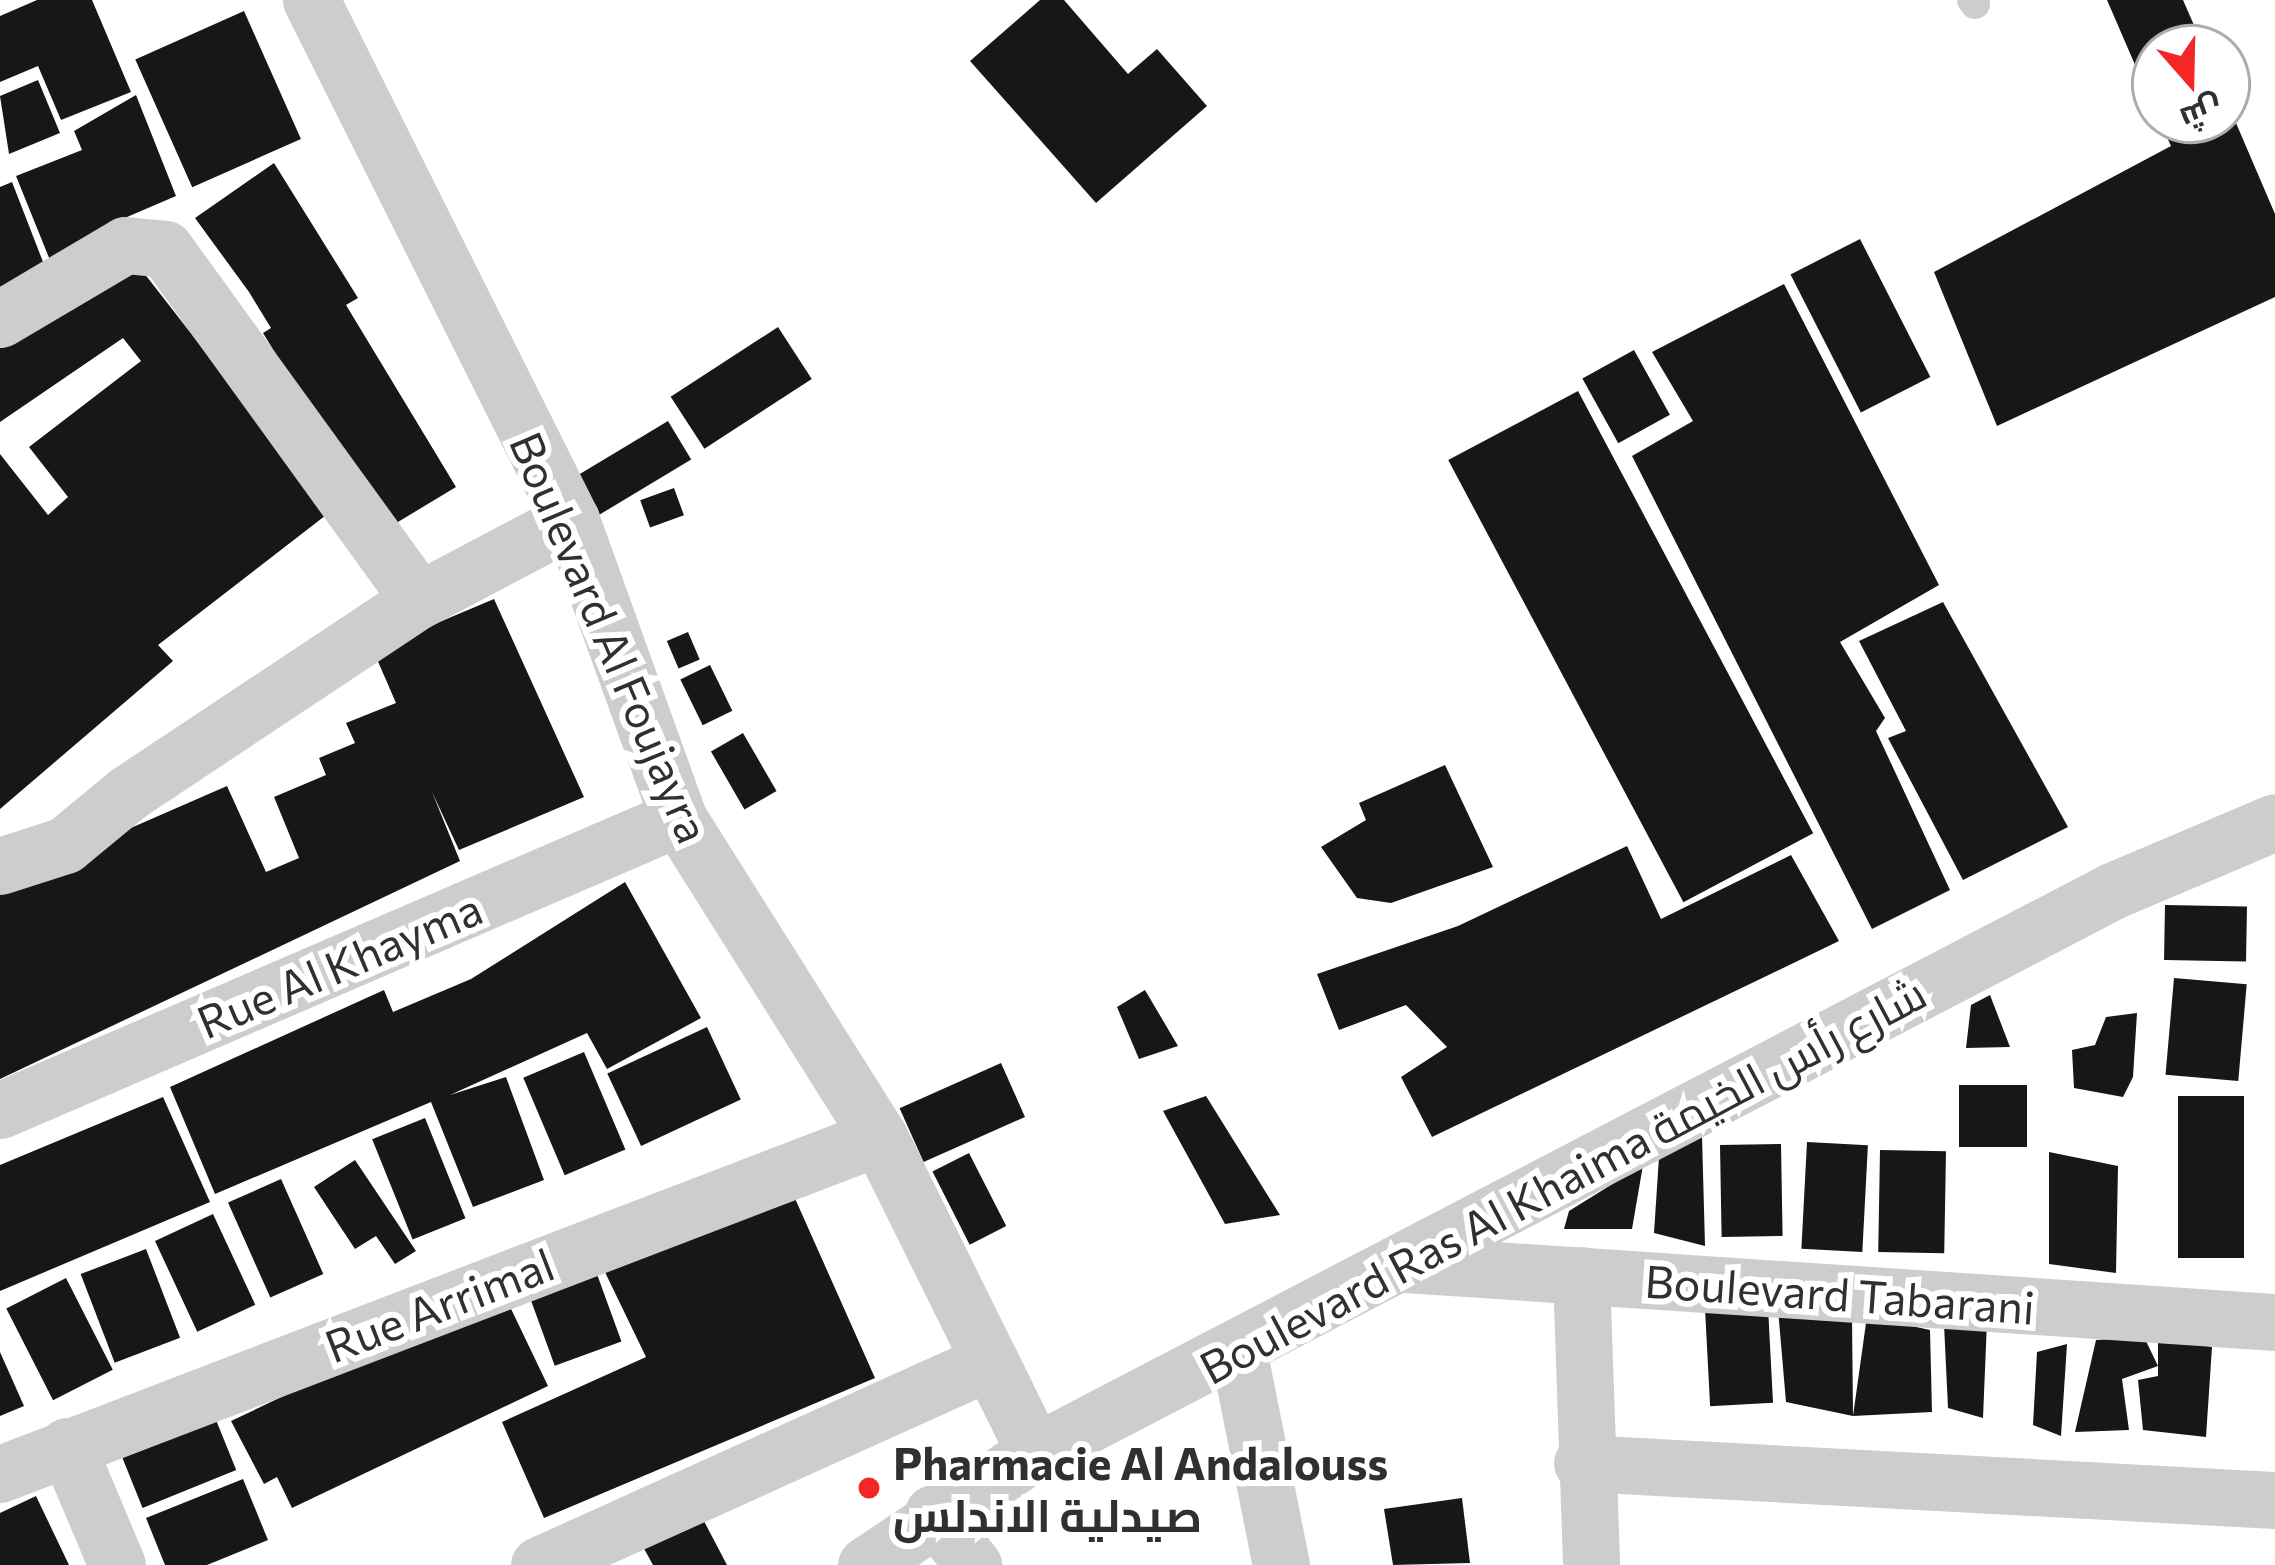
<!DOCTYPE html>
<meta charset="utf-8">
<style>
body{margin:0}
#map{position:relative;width:2275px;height:1565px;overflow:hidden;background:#fff;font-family:Commissioner,Cairo,sans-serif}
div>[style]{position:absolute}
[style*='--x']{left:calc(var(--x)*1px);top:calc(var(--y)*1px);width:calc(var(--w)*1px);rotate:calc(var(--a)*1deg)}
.building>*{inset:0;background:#171717;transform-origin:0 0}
.service>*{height:30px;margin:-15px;padding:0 15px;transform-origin:15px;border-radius:15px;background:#cdcdcd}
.minor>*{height:57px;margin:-28.5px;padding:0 28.5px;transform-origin:28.5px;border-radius:28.5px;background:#cdcdcd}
.dots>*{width:33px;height:33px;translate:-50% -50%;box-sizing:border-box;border:6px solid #fff;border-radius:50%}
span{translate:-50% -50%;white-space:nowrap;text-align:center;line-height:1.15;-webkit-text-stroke:12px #fff;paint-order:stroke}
.street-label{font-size:45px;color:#303030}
.poi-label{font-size:45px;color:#303030;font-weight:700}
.left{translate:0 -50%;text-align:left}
.north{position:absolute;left:2131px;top:24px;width:120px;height:120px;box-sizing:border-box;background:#fff;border:3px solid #acacac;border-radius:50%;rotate:160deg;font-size:33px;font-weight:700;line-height:48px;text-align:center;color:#303030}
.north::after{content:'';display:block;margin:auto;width:42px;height:54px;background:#f32628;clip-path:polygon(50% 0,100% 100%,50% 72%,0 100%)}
</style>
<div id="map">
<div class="building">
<div style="clip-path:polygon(37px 0,92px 0,131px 92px,61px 120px,38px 66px,0 82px,0 16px)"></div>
<div style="clip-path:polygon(1040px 0,1064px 0,1128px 74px,1157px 49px,1207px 106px,1096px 203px,970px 61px)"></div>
<div style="clip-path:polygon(2107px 0,2183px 0,2204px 48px,2155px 48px,2155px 111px)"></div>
<div style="left:244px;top:11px;width:140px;height:119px;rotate:66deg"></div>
<div style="clip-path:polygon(38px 80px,60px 133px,9px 154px,0 96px)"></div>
<div style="clip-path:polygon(136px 95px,176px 196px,113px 223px,58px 280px,16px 176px,82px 150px,74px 131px)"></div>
<div style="clip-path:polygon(2227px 102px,2275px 214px,2275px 297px,1997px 426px,1934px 272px,2171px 146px,2159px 120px,2227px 120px)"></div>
<div style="clip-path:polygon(274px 163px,358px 298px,346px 305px,456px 487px,383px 531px,263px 333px,271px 328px,249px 292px,195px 218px)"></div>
<div style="clip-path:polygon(12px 182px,52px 285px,0 306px,0 187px)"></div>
<div style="left:1860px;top:239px;width:155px;height:78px;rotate:63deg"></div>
<div style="clip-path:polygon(130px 255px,330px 512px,158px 645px,173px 661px,0 809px,0 454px,48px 515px,68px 497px,29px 447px,141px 361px,123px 338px,0 422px,0 347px)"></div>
<div style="clip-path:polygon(1784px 284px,1939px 585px,1840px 642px,1885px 718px,1876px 731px,1950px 890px,1872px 929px,1632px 456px,1693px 421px,1652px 352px)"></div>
<div style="left:778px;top:327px;width:62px;height:128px;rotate:57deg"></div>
<div style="left:1634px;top:350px;width:74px;height:59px;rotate:61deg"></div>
<div style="left:1578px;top:391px;width:501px;height:147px;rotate:62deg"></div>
<div style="left:668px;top:421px;width:45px;height:114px;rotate:59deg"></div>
<div style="left:674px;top:488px;width:29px;height:36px;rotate:70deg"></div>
<div style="clip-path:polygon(494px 599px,584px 797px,459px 850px,432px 792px,460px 861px,0 1079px,0 885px,227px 786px,266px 872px,299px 858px,274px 797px,326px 775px,319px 758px,355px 743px,346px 723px,396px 703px,373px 650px)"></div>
<div style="clip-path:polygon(1943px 602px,2068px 827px,1963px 880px,1888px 738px,1906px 731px,1859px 641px)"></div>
<div style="left:688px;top:632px;width:30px;height:23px;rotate:67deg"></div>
<div style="left:710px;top:665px;width:51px;height:33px;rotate:64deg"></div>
<div style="left:743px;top:733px;width:67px;height:37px;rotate:60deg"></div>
<div style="clip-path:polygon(1445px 765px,1493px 867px,1391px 903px,1357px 898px,1321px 847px,1366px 820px,1359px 803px)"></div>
<div style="clip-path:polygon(1627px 846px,1661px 919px,1791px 855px,1839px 941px,1432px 1137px,1401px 1077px,1447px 1047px,1406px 1005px,1339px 1030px,1317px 974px,1458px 926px)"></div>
<div style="clip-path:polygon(625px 882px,701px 1018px,607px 1069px,587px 1033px,450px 1095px,506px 1077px,544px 1180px,473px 1207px,431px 1102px,215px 1194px,170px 1087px,384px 990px,393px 1012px,471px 979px)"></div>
<div style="left:2165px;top:905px;width:82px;height:55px;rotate:1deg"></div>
<div style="left:2174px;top:978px;width:73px;height:97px;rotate:5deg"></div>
<div style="clip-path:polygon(1145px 990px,1178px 1046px,1139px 1059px,1117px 1007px)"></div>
<div style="clip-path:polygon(1990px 995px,2010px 1047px,1966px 1048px,1971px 1005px)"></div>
<div style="clip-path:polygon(2137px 1013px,2133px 1077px,2123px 1097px,2074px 1088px,2072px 1050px,2095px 1045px,2106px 1017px)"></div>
<div style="left:707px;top:1027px;width:80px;height:110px;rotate:65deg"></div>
<div style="left:584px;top:1052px;width:106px;height:66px;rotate:67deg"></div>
<div style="left:1001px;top:1063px;width:59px;height:111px;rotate:66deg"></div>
<div style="left:1959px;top:1085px;width:68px;height:62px"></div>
<div style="clip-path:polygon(1206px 1096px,1280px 1215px,1225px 1224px,1163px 1111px)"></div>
<div style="left:2178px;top:1096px;width:66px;height:162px"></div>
<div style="clip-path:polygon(163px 1097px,210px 1202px,0 1291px,0 1165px)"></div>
<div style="left:425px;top:1118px;width:108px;height:57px;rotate:68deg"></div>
<div style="clip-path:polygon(1702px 1136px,1705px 1246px,1654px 1233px,1659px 1157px)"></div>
<div style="left:1807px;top:1142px;width:61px;height:107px;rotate:3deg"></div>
<div style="left:1781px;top:1144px;width:92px;height:61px;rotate:89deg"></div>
<div style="left:1880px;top:1150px;width:66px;height:102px;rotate:1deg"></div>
<div style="clip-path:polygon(2049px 1152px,2118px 1166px,2116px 1273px,2049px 1264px)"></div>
<div style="left:969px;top:1153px;width:82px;height:41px;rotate:63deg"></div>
<div style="clip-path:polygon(355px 1160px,416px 1251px,395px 1264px,376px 1236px,355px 1249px,314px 1187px)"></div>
<div style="clip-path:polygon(1643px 1165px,1632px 1229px,1564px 1229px,1569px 1211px)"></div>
<div style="clip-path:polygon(785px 1176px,875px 1378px,544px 1518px,502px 1422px,646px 1357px,602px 1266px)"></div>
<div style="left:281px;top:1179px;width:104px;height:58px;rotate:66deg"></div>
<div style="left:213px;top:1214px;width:100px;height:64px;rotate:65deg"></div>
<div style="left:146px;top:1249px;width:95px;height:70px;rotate:69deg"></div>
<div style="left:590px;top:1255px;width:92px;height:71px;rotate:70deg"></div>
<div style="left:66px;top:1278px;width:103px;height:67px;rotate:63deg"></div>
<div style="clip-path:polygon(503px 1292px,548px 1386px,292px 1508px,277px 1477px,264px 1484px,231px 1421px)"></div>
<div style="left:1768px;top:1307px;width:96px;height:63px;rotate:87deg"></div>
<div style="clip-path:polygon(1778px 1309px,1852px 1317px,1853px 1416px,1786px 1402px)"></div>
<div style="clip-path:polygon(1867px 1316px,1930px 1330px,1932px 1412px,1853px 1416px)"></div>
<div style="clip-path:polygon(1987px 1321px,1983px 1418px,1948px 1408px,1944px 1324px)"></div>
<div style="clip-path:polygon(2158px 1336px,2212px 1347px,2206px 1437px,2143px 1430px,2138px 1380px,2158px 1376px)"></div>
<div style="clip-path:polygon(2144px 1337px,2158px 1366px,2122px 1379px,2129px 1430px,2075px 1432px,2096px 1340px)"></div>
<div style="clip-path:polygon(2067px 1344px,2061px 1436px,2033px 1425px,2037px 1352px)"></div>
<div style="clip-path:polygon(0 1352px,24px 1406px,0 1416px)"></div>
<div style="left:216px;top:1420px;width:54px;height:101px;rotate:68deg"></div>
<div style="clip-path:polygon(243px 1479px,268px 1540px,207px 1565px,165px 1565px,146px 1518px)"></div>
<div style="clip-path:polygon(36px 1496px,69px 1565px,0 1565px,0 1513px)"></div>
<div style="clip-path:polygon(1462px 1498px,1470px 1563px,1393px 1565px,1384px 1509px)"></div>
<div style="clip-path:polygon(695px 1504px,727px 1565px,653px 1565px,636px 1534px)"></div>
</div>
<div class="service">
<div style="--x:1972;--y:0;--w:5;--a:53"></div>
</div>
<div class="minor">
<div style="--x:311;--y:0;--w:581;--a:63.43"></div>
<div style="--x:571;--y:520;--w:317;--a:70.2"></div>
<div style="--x:678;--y:818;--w:377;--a:57.8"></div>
<div style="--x:879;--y:1137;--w:352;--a:63.7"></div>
<div style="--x:0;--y:319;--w:145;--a:-30.6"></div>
<div style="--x:125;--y:245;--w:40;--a:5.7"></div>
<div style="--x:165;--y:249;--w:433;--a:54.1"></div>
<div style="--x:0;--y:866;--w:68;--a:-17.9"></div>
<div style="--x:65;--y:845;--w:82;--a:-39.5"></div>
<div style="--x:128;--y:793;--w:349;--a:-33.6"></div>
<div style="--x:419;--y:600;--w:172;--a:-27.8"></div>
<div style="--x:0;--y:1110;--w:738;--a:-23.3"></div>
<div style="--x:1406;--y:1264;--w:871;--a:3.82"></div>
<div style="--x:1581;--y:1275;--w:290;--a:88"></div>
<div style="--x:1238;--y:1350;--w:219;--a:78.7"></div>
<div style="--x:67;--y:1446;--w:129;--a:67.2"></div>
<div style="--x:1582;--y:1463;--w:694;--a:3.06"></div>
<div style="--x:0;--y:1474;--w:941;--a:-20.98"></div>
<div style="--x:933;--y:1513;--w:66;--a:52.4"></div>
<div style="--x:539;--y:1565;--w:495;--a:-24.3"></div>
<div style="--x:866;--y:1565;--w:203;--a:-33.8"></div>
<div style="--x:1035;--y:1452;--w:1214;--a:-27.51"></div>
<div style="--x:2112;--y:891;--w:177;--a:-22.9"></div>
</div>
<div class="dots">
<div style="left:869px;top:1488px;background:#f32628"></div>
</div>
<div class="street-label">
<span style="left:611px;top:637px;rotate:67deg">Boulevard Al Foujayra</span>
<span style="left:339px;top:964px;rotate:-23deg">Rue Al Khayma</span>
<span style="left:1562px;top:1179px;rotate:-28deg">Boulevard Ras Al Khaima شارع رأس الخيمة</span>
<span style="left:1840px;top:1293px;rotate:4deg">Boulevard Tabarani</span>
<span style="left:439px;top:1304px;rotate:-21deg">Rue Arrimal</span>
</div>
<div class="poi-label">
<span class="left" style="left:893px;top:1488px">Pharmacie Al Andalouss<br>صيدلية الاندلس</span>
</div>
<div class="north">ش</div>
</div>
